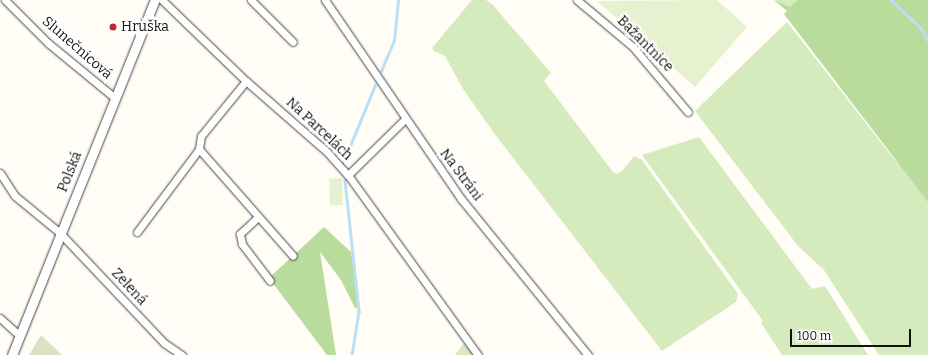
<!DOCTYPE html>
<meta charset="utf-8">
<style>
body{margin:0}
#map{position:relative;width:928px;height:355px;overflow:hidden;background:#fffdf5;font-family:Bitter,serif}
div>[style]{position:absolute}
[style*='--x']{left:calc(var(--x)*1px);top:calc(var(--y)*1px);width:calc(var(--w)*1px);rotate:calc(var(--a)*1deg)}
.green>*{inset:0;background:#d5ebbd}
.forest>*{inset:0;background:#b9dc9c}
.cemetery>*{inset:0;background:#d9e3c4}
.pitch>*{inset:0;background:#e6f2cf;transform-origin:0 0}
.stream>*{height:2.5px;margin:-1.25px;padding:0 1.25px;transform-origin:1.25px;border-radius:1.25px;background:#b9e0f7}
.roads{filter:drop-shadow(0 0 1px #444) drop-shadow(0 0 1px #444)}
.minor>*{height:7px;margin:-3.5px;padding:0 3.5px;transform-origin:3.5px;border-radius:3.5px;background:#fff}
.tertiary>*{height:9px;margin:-4.5px;padding:0 4.5px;transform-origin:4.5px;border-radius:4.5px;background:#fff}
.dots>*{width:11px;height:11px;translate:-50% -50%;box-sizing:border-box;border:2px solid #fff;border-radius:50%}
span{translate:-50% -50%;white-space:nowrap;text-align:center;line-height:1.15;-webkit-text-stroke:4px #fff;paint-order:stroke}
.poi-label{font-size:14px;color:#111}
.left{translate:0 -50%;text-align:left}
.street-label{font-size:14px;color:#111}
.scale{position:absolute;left:790px;top:329px;width:121px;height:18px;box-sizing:border-box;border:2px solid #111;border-top:0;padding-left:5px;font-size:12px;line-height:14px;white-space:nowrap;color:#111;-webkit-text-stroke:3px #fff;paint-order:stroke}
</style>
<div id="map">
<div class="green">
<div style="clip-path:polygon(472px 0,486px 0,493px 5px,551px 73px,544px 81px,613px 172px,617px 174px,622px 171px,634px 156px,642px 160px,738px 294px,736px 302px,662px 351px,494px 133px,463px 89px,445px 56px,434px 51px,432px 48px)"></div>
<div style="clip-path:polygon(775px 0,798px 0,791px 8px)"></div>
<div style="clip-path:polygon(787px 22px,890px 154px,928px 197px,928px 355px,879px 355px,824px 270px,798px 246px,695px 111px)"></div>
<div style="clip-path:polygon(699px 137px,812px 289px,825px 286px,868px 355px,782px 355px,761px 323px,763px 321px,642px 155px)"></div>
<div style="clip-path:polygon(464px 343px,464px 344px,474px 355px,455px 355px)"></div>
</div>
<div class="forest">
<div style="clip-path:polygon(774px 0,790px 7px,798px 0,928px 0,928px 202px,784px 14px,787px 11px)"></div>
<div style="clip-path:polygon(324px 227px,351px 252px,360px 308px,355px 308px,341px 280px,320px 252px,336px 355px,327px 355px,269px 278px)"></div>
</div>
<div class="cemetery">
<div style="clip-path:polygon(41px 335px,62px 355px,29px 355px)"></div>
</div>
<div class="pitch">
<div style="clip-path:polygon(717px 0,747px 27px,695px 87px,597px 1px)"></div>
<div style="left:342px;top:178px;width:27px;height:13px;rotate:88deg"></div>
</div>
<div class="stream">
<div style="--x:891;--y:0;--w:41;--a:43"></div>
<div style="--x:921;--y:28;--w:14;--a:60"></div>
<div style="--x:381;--y:71;--w:33;--a:-67"></div>
<div style="--x:394;--y:41;--w:41;--a:-84.4"></div>
<div style="--x:343;--y:163;--w:84;--a:-67.7"></div>
<div style="--x:345;--y:180;--w:133;--a:83.9"></div>
<div style="--x:359;--y:312;--w:44;--a:99.2"></div>
</div>
<div class="roads">
<div class="minor">
<div style="--x:5;--y:0;--w:61;--a:45"></div>
<div style="--x:48;--y:43;--w:87;--a:39.4"></div>
<div style="--x:162;--y:0;--w:117;--a:44"></div>
<div style="--x:246;--y:81;--w:108;--a:41.2"></div>
<div style="--x:327;--y:152;--w:31;--a:48"></div>
<div style="--x:348;--y:175;--w:222;--a:54.2"></div>
<div style="--x:251;--y:0;--w:59;--a:45"></div>
<div style="--x:325;--y:0;--w:242;--a:55.6"></div>
<div style="--x:462;--y:200;--w:200;--a:50.9"></div>
<div style="--x:577;--y:0;--w:73;--a:40"></div>
<div style="--x:633;--y:47;--w:85;--a:49.8"></div>
<div style="--x:246;--y:81;--w:71;--a:129.3"></div>
<div style="--x:201;--y:136;--w:13;--a:99"></div>
<div style="--x:199;--y:149;--w:142;--a:48.7"></div>
<div style="--x:0;--y:173;--w:27;--a:57"></div>
<div style="--x:15;--y:196;--w:58;--a:39.4"></div>
<div style="--x:60;--y:233;--w:151;--a:46.6"></div>
<div style="--x:164;--y:343;--w:22;--a:34"></div>
<div style="--x:348;--y:175;--w:80;--a:-44.5"></div>
<div style="--x:258;--y:217;--w:25;--a:137"></div>
<div style="--x:240;--y:234;--w:10;--a:79"></div>
<div style="--x:242;--y:244;--w:46;--a:52.9"></div>
<div style="--x:137;--y:232;--w:104;--a:-53.2"></div>
<div style="--x:0;--y:318;--w:27;--a:42"></div>
</div>
<div class="tertiary">
<div style="--x:12;--y:355;--w:383;--a:-68.1"></div>
</div>
</div>
<div class="dots">
<div style="left:113px;top:27px;background:#c4262e"></div>
</div>
<div class="poi-label">
<span class="left" style="left:121px;top:27px">Hruška</span>
</div>
<div class="street-label">
<span style="left:645px;top:44px;rotate:45deg">Bažantnice</span>
<span style="left:77px;top:48px;rotate:41deg">Slunečnicová</span>
<span style="left:319px;top:129px;rotate:43deg">Na Parcelách</span>
<span style="left:70px;top:172px;rotate:-68deg">Polská</span>
<span style="left:461px;top:175px;rotate:53deg">Na Stráni</span>
<span style="left:129px;top:287px;rotate:47deg">Zelená</span>
</div>
<div class="scale">100 m</div>
</div>
